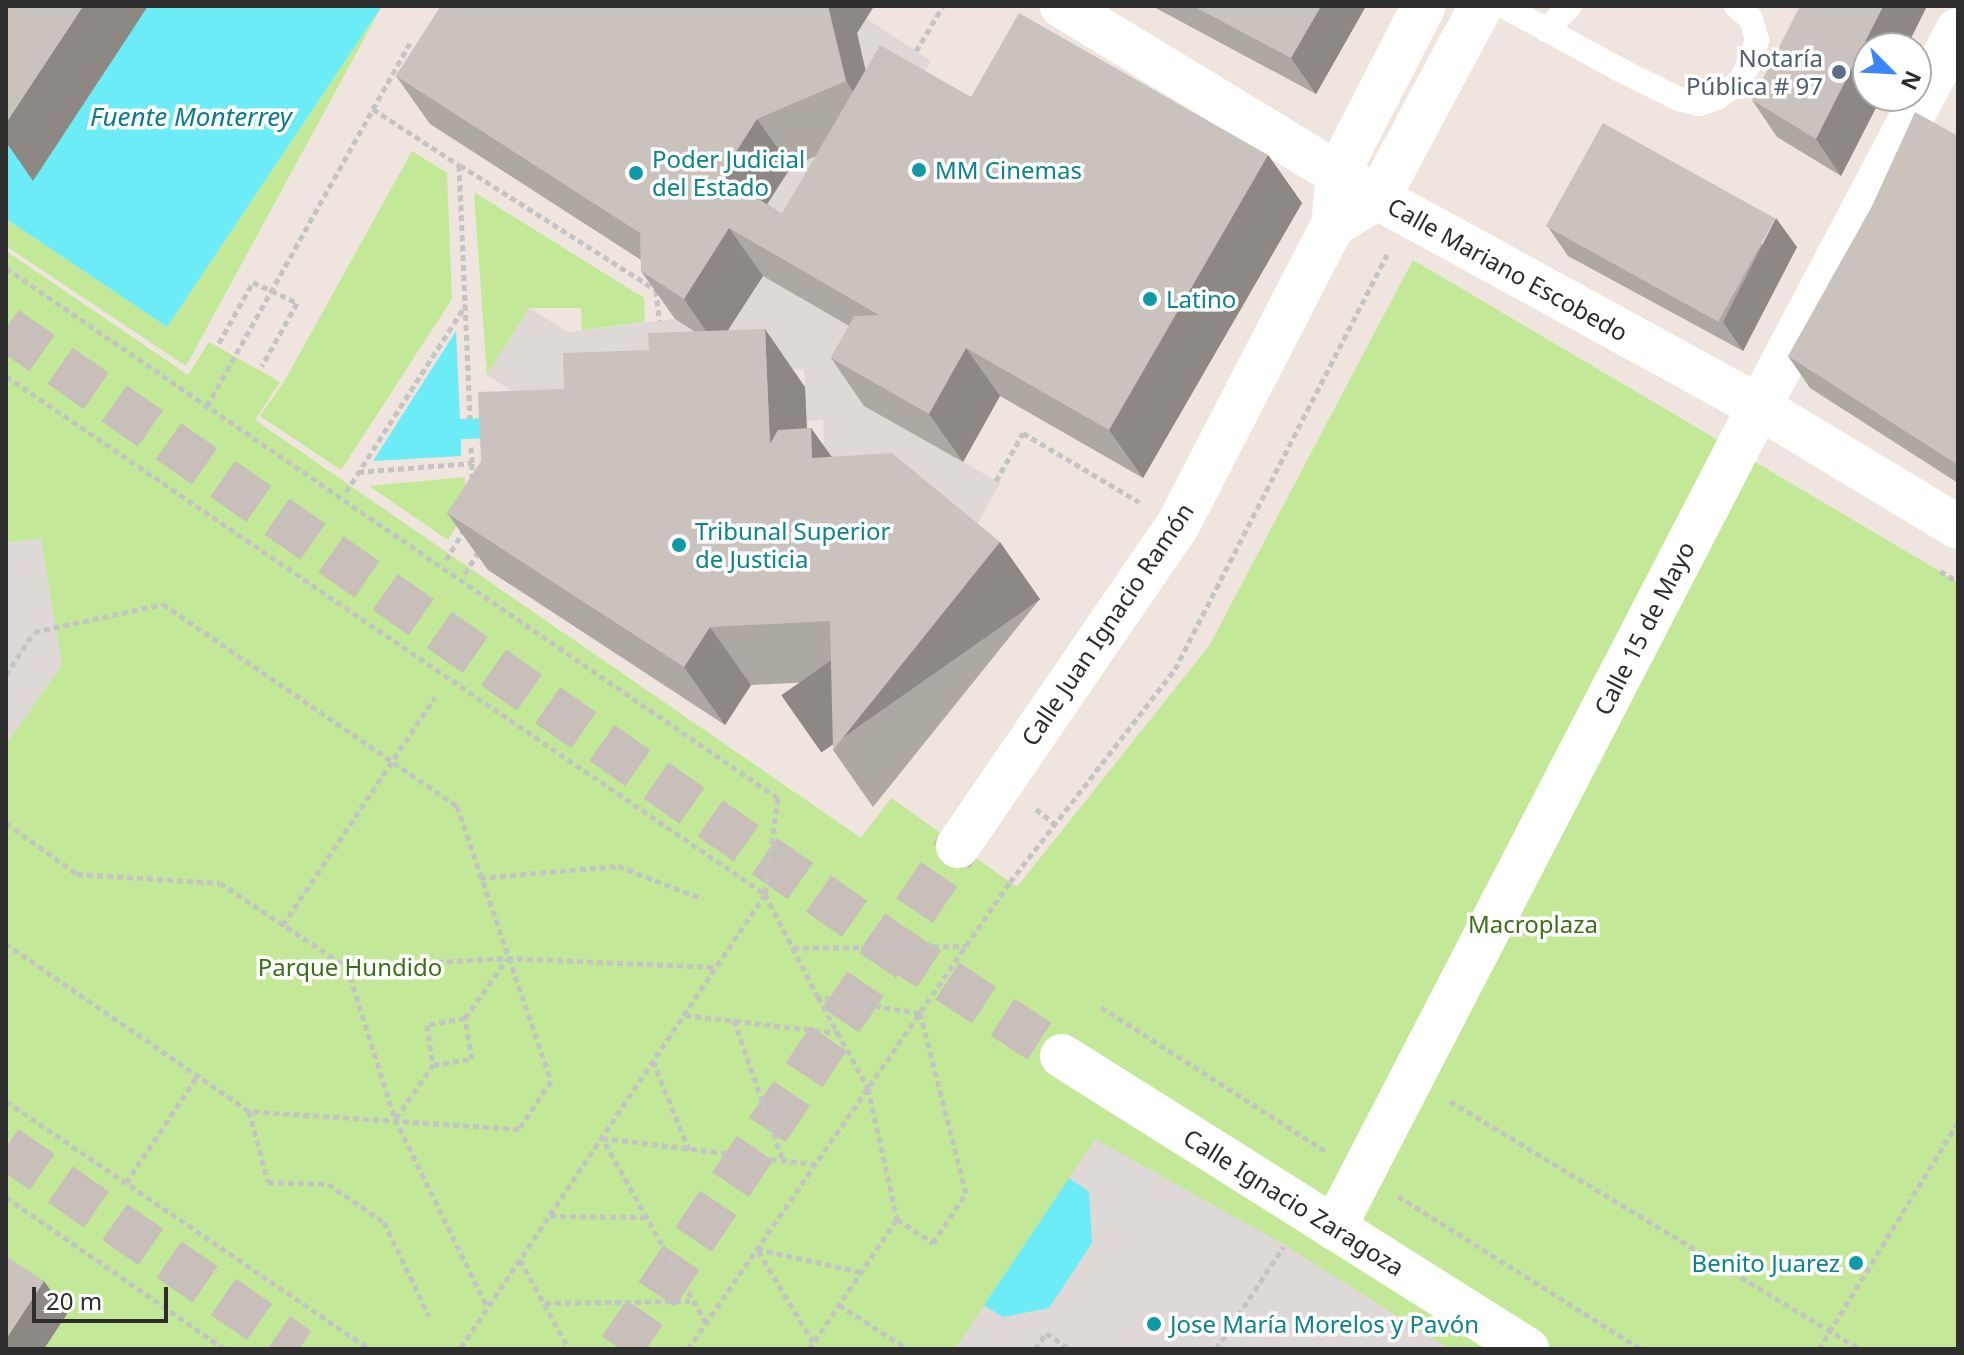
<!DOCTYPE html>
<meta charset="utf-8">
<style>
body{margin:0}
#map{position:relative;width:1964px;height:1355px;overflow:hidden;background:#efe4de;font-family:"Noto Sans",sans-serif}
div>[style]{position:absolute}
[style*='--x']{left:calc(var(--x)*1px);top:calc(var(--y)*1px);width:calc(var(--w)*1px);rotate:calc(var(--a)*1deg)}
.green>*{inset:0;background:#c3e898}
.plaza>*{inset:0;background:#ded9d6}
.water>*{inset:0;background:#6cecf6}
.tertiary-tunnel>*{height:44px;margin-top:-22px;transform-origin:0;background:repeating-linear-gradient(90deg,#c8bfbb 0 44px,transparent 0 66px)}
.secondary-tunnel>*{height:44px;margin-top:-22px;transform-origin:0;background:repeating-linear-gradient(90deg,#c8bfbb 0 44px,transparent 0 66px)}
.path>*{height:5px;margin-top:-2.5px;transform-origin:0;background:repeating-linear-gradient(90deg,#c4c4c4 0 6px,transparent 0 10px)}
.service>*{height:24px;margin:-12px;padding:0 12px;transform-origin:12px;border-radius:12px;background:#fff}
.minor>*{height:44px;margin:-22px;padding:0 22px;transform-origin:22px;border-radius:22px;background:#fff}
.tertiary>*{height:44px;margin:-22px;padding:0 22px;transform-origin:22px;border-radius:22px;background:#fff}
.secondary>*{height:44px;margin:-22px;padding:0 22px;transform-origin:22px;border-radius:22px;background:#fff}
.wall>*{inset:0;background:#aea8a3}
.shaded-wall>*{inset:0;background:#8d8884;transform-origin:0 0}
.building>*{inset:0;background:#cac3bd;transform-origin:0 0}
.dots>*{width:22px;height:22px;translate:-50% -50%;box-sizing:border-box;border:4px solid #fff;border-radius:50%}
span{translate:-50% -50%;white-space:nowrap;text-align:center;line-height:1.15;-webkit-text-stroke:7px #fff;paint-order:stroke}
.service-label{font-size:24px;color:#4e5e75}
.right{translate:-100% -50%;text-align:right}
.culture-label{font-size:24px;color:#0d838f}
.left{translate:0 -50%;text-align:left}
.street-label{font-size:24px;color:#2d2d2d}
.park-label{font-size:24px;color:#3b7016}
.water-label{font-size:26px;color:#087d90;font-style:italic}
.frame{position:absolute;inset:0;border:8px solid #2d2d2d;pointer-events:none}
.north{position:absolute;left:1852px;top:32px;width:80px;height:80px;box-sizing:border-box;background:#fff;border:2px solid #ababab;border-radius:50%;rotate:114deg;font-size:22px;font-weight:700;line-height:32px;text-align:center;color:#2d2d2d}
.north::after{content:'';display:block;margin:auto;width:28px;height:36px;background:#3b86ff;clip-path:polygon(50% 0,100% 100%,50% 72%,0 100%)}
.scale{position:absolute;left:32px;top:1287px;width:136px;height:36px;box-sizing:border-box;border:4px solid #2d2d2d;border-top:0;padding-left:10px;font-size:24px;line-height:28px;white-space:nowrap;color:#2d2d2d;-webkit-text-stroke:6px #fff;paint-order:stroke}
</style>
<div id="map">
<div class="green">
<div style="clip-path:polygon(382px 6px,186px 366px,6px 246px,6px 219px,167px 327px)"></div>
<div style="clip-path:polygon(412px 151px,447px 173px,452px 299px,341px 470px,260px 416px,285px 380px)"></div>
<div style="clip-path:polygon(474px 192px,644px 298px,645px 322px,582px 330px,581px 308px,529px 308px,487px 375px)"></div>
<div style="clip-path:polygon(6px 251px,188px 375px,209px 342px,280px 382px,255px 420px,861px 838px,891px 798px,1017px 887px,1209px 646px,1413px 260px,1958px 582px,1958px 1349px,6px 1349px)"></div>
<div style="clip-path:polygon(465px 477px,465px 512px,448px 540px,369px 486px)"></div>
</div>
<div class="plaza">
<div style="clip-path:polygon(866px 18px,931px 61px,797px 296px,895px 353px,865px 406px,1000px 483px,968px 540px,826px 487px,823px 420px,807px 421px,804px 369px,754px 371px,526px 400px,487px 375px,529px 308px,568px 332px,675px 319px,755px 223px,759px 184px,867px 78px,854px 38px)"></div>
<div style="clip-path:polygon(41px 538px,62px 665px,6px 745px,6px 543px)"></div>
<div style="clip-path:polygon(1095px 1139px,1285px 1245px,1449px 1349px,955px 1349px)"></div>
</div>
<div class="water">
<div style="clip-path:polygon(148px 6px,382px 6px,167px 327px,6px 219px,6px 78px)"></div>
<div style="clip-path:polygon(456px 331px,460px 419px,521px 417px,522px 437px,461px 439px,461px 456px,373px 461px)"></div>
<div style="clip-path:polygon(1069px 1178px,1089px 1192px,1092px 1243px,1049px 1308px,1003px 1317px,984px 1305px)"></div>
</div>
<div class="tertiary-tunnel">
<div style="--x:620;--y:1349;--w:606;--a:-56.1"></div>
</div>
<div class="secondary-tunnel">
<div style="--x:6;--y:328;--w:1080;--a:34.85"></div>
<div style="--x:892;--y:945;--w:203;--a:33.1"></div>
<div style="--x:6;--y:1147;--w:356;--a:34.6"></div>
</div>
<div class="path">
<div style="--x:916;--y:51;--w:52;--a:-59"></div>
<div style="--x:373;--y:109;--w:103;--a:33.1"></div>
<div style="--x:459;--y:165;--w:254;--a:87.5"></div>
<div style="--x:460;--y:165;--w:232;--a:32.5"></div>
<div style="--x:656;--y:290;--w:31;--a:84"></div>
<div style="--x:6;--y:268;--w:936;--a:34.47"></div>
<div style="--x:778;--y:798;--w:97;--a:97.7"></div>
<div style="--x:765;--y:894;--w:548;--a:123.84"></div>
<div style="--x:219;--y:343;--w:70;--a:-60.9"></div>
<div style="--x:253;--y:282;--w:49;--a:25.5"></div>
<div style="--x:297;--y:303;--w:72;--a:119.1"></div>
<div style="--x:6;--y:376;--w:919;--a:34.31"></div>
<div style="--x:765;--y:894;--w:116;--a:62.8"></div>
<div style="--x:818;--y:997;--w:104;--a:61.2"></div>
<div style="--x:868;--y:1088;--w:134;--a:77.5"></div>
<div style="--x:897;--y:1219;--w:43;--a:33.7"></div>
<div style="--x:933;--y:1243;--w:60;--a:-56.6"></div>
<div style="--x:966;--y:1193;--w:186;--a:-104.3"></div>
<div style="--x:920;--y:1013;--w:103;--a:-171.1"></div>
<div style="--x:207;--y:406;--w:416;--a:-60.8"></div>
<div style="--x:471;--y:447;--w:16;--a:86"></div>
<div style="--x:358;--y:472;--w:114;--a:-4.5"></div>
<div style="--x:472;--y:463;--w:15;--a:90"></div>
<div style="--x:996;--y:481;--w:55;--a:-60.6"></div>
<div style="--x:1023;--y:433;--w:135;--a:30.7"></div>
<div style="--x:346;--y:492;--w:223;--a:-57.4"></div>
<div style="--x:446;--y:560;--w:35;--a:-59"></div>
<div style="--x:1940;--y:571;--w:21;--a:31"></div>
<div style="--x:465;--y:574;--w:27;--a:-59"></div>
<div style="--x:6;--y:675;--w:51;--a:-56.9"></div>
<div style="--x:34;--y:632;--w:132;--a:-12.2"></div>
<div style="--x:163;--y:604;--w:357;--a:34.5"></div>
<div style="--x:457;--y:806;--w:291;--a:71.1"></div>
<div style="--x:551;--y:1081;--w:58;--a:123.7"></div>
<div style="--x:519;--y:1129;--w:271;--a:-176.2"></div>
<div style="--x:249;--y:1111;--w:295;--a:-145.5"></div>
<div style="--x:1036;--y:809;--w:23;--a:38"></div>
<div style="--x:6;--y:823;--w:87;--a:35.7"></div>
<div style="--x:77;--y:874;--w:143;--a:3.6"></div>
<div style="--x:220;--y:883;--w:152;--a:33.5"></div>
<div style="--x:347;--y:967;--w:160;--a:-3.2"></div>
<div style="--x:507;--y:958;--w:207;--a:2.5"></div>
<div style="--x:480;--y:878;--w:139;--a:-5"></div>
<div style="--x:618;--y:866;--w:91;--a:21.2"></div>
<div style="--x:283;--y:925;--w:274;--a:-56.3"></div>
<div style="--x:793;--y:948;--w:173;--a:-0.7"></div>
<div style="--x:347;--y:967;--w:159;--a:72.5"></div>
<div style="--x:395;--y:1119;--w:209;--a:63.9"></div>
<div style="--x:1101;--y:1007;--w:266;--a:32.7"></div>
<div style="--x:685;--y:1015;--w:155;--a:6.7"></div>
<div style="--x:465;--y:1018;--w:39;--a:170"></div>
<div style="--x:427;--y:1025;--w:40;--a:81.5"></div>
<div style="--x:433;--y:1065;--w:39;--a:-9"></div>
<div style="--x:472;--y:1059;--w:42;--a:-99.7"></div>
<div style="--x:465;--y:1018;--w:72;--a:-54.6"></div>
<div style="--x:734;--y:1020;--w:149;--a:70.8"></div>
<div style="--x:653;--y:1061;--w:96;--a:68"></div>
<div style="--x:6;--y:1101;--w:440;--a:34.3"></div>
<div style="--x:1450;--y:1101;--w:479;--a:31.2"></div>
<div style="--x:249;--y:1111;--w:73;--a:75"></div>
<div style="--x:268;--y:1182;--w:60;--a:1.9"></div>
<div style="--x:328;--y:1184;--w:68;--a:34.2"></div>
<div style="--x:384;--y:1222;--w:104;--a:64.4"></div>
<div style="--x:396;--y:1118;--w:65;--a:-55.1"></div>
<div style="--x:126;--y:1183;--w:130;--a:-56.3"></div>
<div style="--x:1398;--y:1196;--w:287;--a:32.2"></div>
<div style="--x:6;--y:1197;--w:267;--a:34.8"></div>
<div style="--x:550;--y:1216;--w:95;--a:0.6"></div>
<div style="--x:520;--y:1260;--w:102;--a:61.2"></div>
<div style="--x:545;--y:1303;--w:145;--a:-0.8"></div>
<div style="--x:839;--y:1305;--w:82;--a:32.5"></div>
<div style="--x:706;--y:1323;--w:212;--a:-119.3"></div>
<div style="--x:602;--y:1138;--w:215;--a:7"></div>
<div style="--x:813;--y:1342;--w:109;--a:-121.1"></div>
<div style="--x:757;--y:1249;--w:107;--a:12.5"></div>
<div style="--x:688;--y:1349;--w:567;--a:-55.41"></div>
<div style="--x:1010;--y:882;--w:269;--a:-52.2"></div>
<div style="--x:1175;--y:669;--w:466;--a:-62.9"></div>
<div style="--x:809;--y:1349;--w:157;--a:-55.9"></div>
<div style="--x:1035;--y:1349;--w:19;--a:-55"></div>
<div style="--x:1046;--y:1333;--w:29;--a:34"></div>
<div style="--x:1216;--y:1349;--w:123;--a:-56.6"></div>
<div style="--x:1819;--y:1349;--w:266;--a:-58.5"></div>
</div>
<div class="service">
<div style="--x:1503;--y:6;--w:136;--a:28.6"></div>
<div style="--x:1622;--y:71;--w:64;--a:26.2"></div>
<div style="--x:1679;--y:99;--w:21;--a:14"></div>
<div style="--x:1699;--y:104;--w:19;--a:-18"></div>
<div style="--x:1717;--y:98;--w:27;--a:-36"></div>
<div style="--x:1739;--y:82;--w:22;--a:-60"></div>
<div style="--x:1750;--y:63;--w:24;--a:-73"></div>
<div style="--x:1757;--y:40;--w:22;--a:-106"></div>
<div style="--x:1751;--y:19;--w:20;--a:-139"></div>
<div style="--x:1546;--y:30;--w:34;--a:-45"></div>
</div>
<div class="minor">
<div style="--x:1062;--y:6;--w:370;--a:31.3"></div>
<div style="--x:1378;--y:198;--w:435;--a:28.7"></div>
<div style="--x:1759;--y:407;--w:232;--a:31.1"></div>
<div style="--x:1334;--y:1228;--w:924;--a:-62.63"></div>
<div style="--x:1759;--y:407;--w:426;--a:-62.2"></div>
</div>
<div class="tertiary">
<div style="--x:1333;--y:225;--w:52;--a:-31"></div>
<div style="--x:1378;--y:198;--w:218;--a:-61.8"></div>
<div style="--x:958;--y:846;--w:389;--a:-55.6"></div>
<div style="--x:1178;--y:525;--w:338;--a:-62.7"></div>
<div style="--x:1333;--y:225;--w:52;--a:-84.5"></div>
<div style="--x:1338;--y:173;--w:188;--a:-62.8"></div>
</div>
<div class="secondary">
<div style="--x:1062;--y:1056;--w:550;--a:32.22"></div>
</div>
<div class="wall">
<div style="clip-path:polygon(evenodd,441px 6px,874px 6px,857px 33px,865px 69px,971px 97px,1268px 155px,1302px 203px,1143px 478px,1000px 396px,963px 462px,864px 406px,831px 358px,849px 326px,763px 276px,728px 330px,805px 387px,807px 428px,811px 428px,832px 457px,1040px 599px,873px 807px,833px 750px,831px 681px,751px 685px,725px 725px,488px 570px,447px 513px,564px 389px,649px 350px,694px 331px,675px 319px,641px 271px,641px 260px,430px 124px,396px 76px,441px 6px,816px 156px,782px 214px,767px 204px,791px 167px,816px 156px)"></div>
<div style="clip-path:polygon(1152px 6px,1366px 6px,1316px 94px)"></div>
<div style="clip-path:polygon(1927px 6px,1906px 48px,1868px 48px,1868px 96px,1882px 96px,1841px 176px,1777px 137px,1752px 100px)"></div>
<div style="clip-path:polygon(1958px 136px,1958px 483px,1810px 388px,1788px 356px)"></div>
<div style="clip-path:polygon(1548px 227px,1797px 247px,1743px 351px,1568px 256px)"></div>
</div>
<div class="shaded-wall">
<div style="clip-path:polygon(83px 6px,148px 6px,33px 181px,6px 142px,6px 123px)"></div>
<div style="clip-path:polygon(828px 6px,874px 6px,857px 33px,879px 129px,846px 81px)"></div>
<div style="clip-path:polygon(1321px 6px,1366px 6px,1316px 94px,1291px 58px)"></div>
<div style="clip-path:polygon(1883px 6px,1927px 6px,1906px 48px,1868px 48px,1868px 96px,1882px 96px,1841px 176px,1816px 139px)"></div>
<div style="clip-path:polygon(757px 119px,791px 167px,755px 223px,721px 175px)"></div>
<div style="clip-path:polygon(1268px 155px,1302px 203px,1143px 478px,1109px 430px)"></div>
<div style="clip-path:polygon(1776px 218px,1797px 247px,1743px 351px,1723px 322px)"></div>
<div style="clip-path:polygon(729px 228px,763px 276px,717px 347px,684px 299px)"></div>
<div style="clip-path:polygon(765px 329px,805px 387px,810px 501px,770px 444px)"></div>
<div style="clip-path:polygon(966px 348px,1000px 396px,963px 462px,929px 414px)"></div>
<div style="clip-path:polygon(811px 428px,852px 486px,812px 458px)"></div>
<div style="left:1000px;top:542px;width:70px;height:267px;rotate:55deg"></div>
<div style="clip-path:polygon(710px 627px,751px 685px,725px 725px,684px 667px)"></div>
<div style="clip-path:polygon(44px 1281px,67px 1314px,44px 1349px,6px 1349px,6px 1339px)"></div>
</div>
<div class="building">
<div style="clip-path:polygon(6px 6px,83px 6px,6px 123px)"></div>
<div style="clip-path:polygon(441px 6px,828px 6px,846px 81px,757px 119px,721px 175px,782px 214px,880px 45px,971px 97px,1019px 13px,1268px 155px,1109px 430px,966px 348px,929px 414px,831px 358px,854px 316px,879px 315px,729px 228px,684px 299px,641px 271px,640px 233px,396px 76px)"></div>
<div style="clip-path:polygon(1193px 6px,1321px 6px,1291px 58px)"></div>
<div style="clip-path:polygon(1800px 6px,1883px 6px,1816px 139px,1752px 100px)"></div>
<div style="clip-path:polygon(1915px 112px,1958px 136px,1958px 464px,1947px 458px,1788px 356px,1872px 206px)"></div>
<div style="left:1603px;top:123px;width:197px;height:118px;rotate:29deg"></div>
<div style="clip-path:polygon(765px 329px,770px 444px,778px 430px,811px 428px,812px 458px,892px 453px,1000px 542px,833px 750px,830px 621px,710px 627px,684px 667px,447px 513px,481px 461px,478px 392px,564px 389px,563px 353px,649px 350px,648px 333px)"></div>
<div style="clip-path:polygon(6px 1256px,44px 1281px,6px 1339px)"></div>
</div>
<div class="dots">
<div style="left:1839px;top:72px;background:#5c6f8a"></div>
<div style="left:919px;top:170px;background:#0f9aa8"></div>
<div style="left:636px;top:173px;background:#0f9aa8"></div>
<div style="left:1150px;top:299px;background:#0f9aa8"></div>
<div style="left:679px;top:545px;background:#0f9aa8"></div>
<div style="left:1856px;top:1263px;background:#0f9aa8"></div>
<div style="left:1154px;top:1324px;background:#0f9aa8"></div>
</div>
<div class="service-label">
<span class="right" style="left:1823px;top:72px">Notaría<br>Pública # 97</span>
</div>
<div class="culture-label">
<span class="left" style="left:652px;top:173px">Poder Judicial<br>del Estado</span>
<span class="left" style="left:935px;top:170px">MM Cinemas</span>
<span class="left" style="left:1166px;top:299px">Latino</span>
<span class="left" style="left:695px;top:545px">Tribunal Superior<br>de Justicia</span>
<span class="right" style="left:1840px;top:1263px">Benito Juarez</span>
<span class="left" style="left:1170px;top:1324px">Jose María Morelos y Pavón</span>
</div>
<div class="street-label">
<span style="left:1508px;top:269px;rotate:29deg">Calle Mariano Escobedo</span>
<span style="left:1107px;top:624px;rotate:-56deg">Calle Juan Ignacio Ramón</span>
<span style="left:1644px;top:628px;rotate:-63deg">Calle 15 de Mayo</span>
<span style="left:1294px;top:1202px;rotate:32deg">Calle Ignacio Zaragoza</span>
</div>
<div class="park-label">
<span style="left:1533px;top:924px">Macroplaza</span>
<span style="left:350px;top:967px">Parque Hundido</span>
</div>
<div class="water-label">
<span style="left:191px;top:117px">Fuente Monterrey</span>
</div>
<div class="frame"></div>
<div class="north">N</div>
<div class="scale">20 m</div>
</div>
